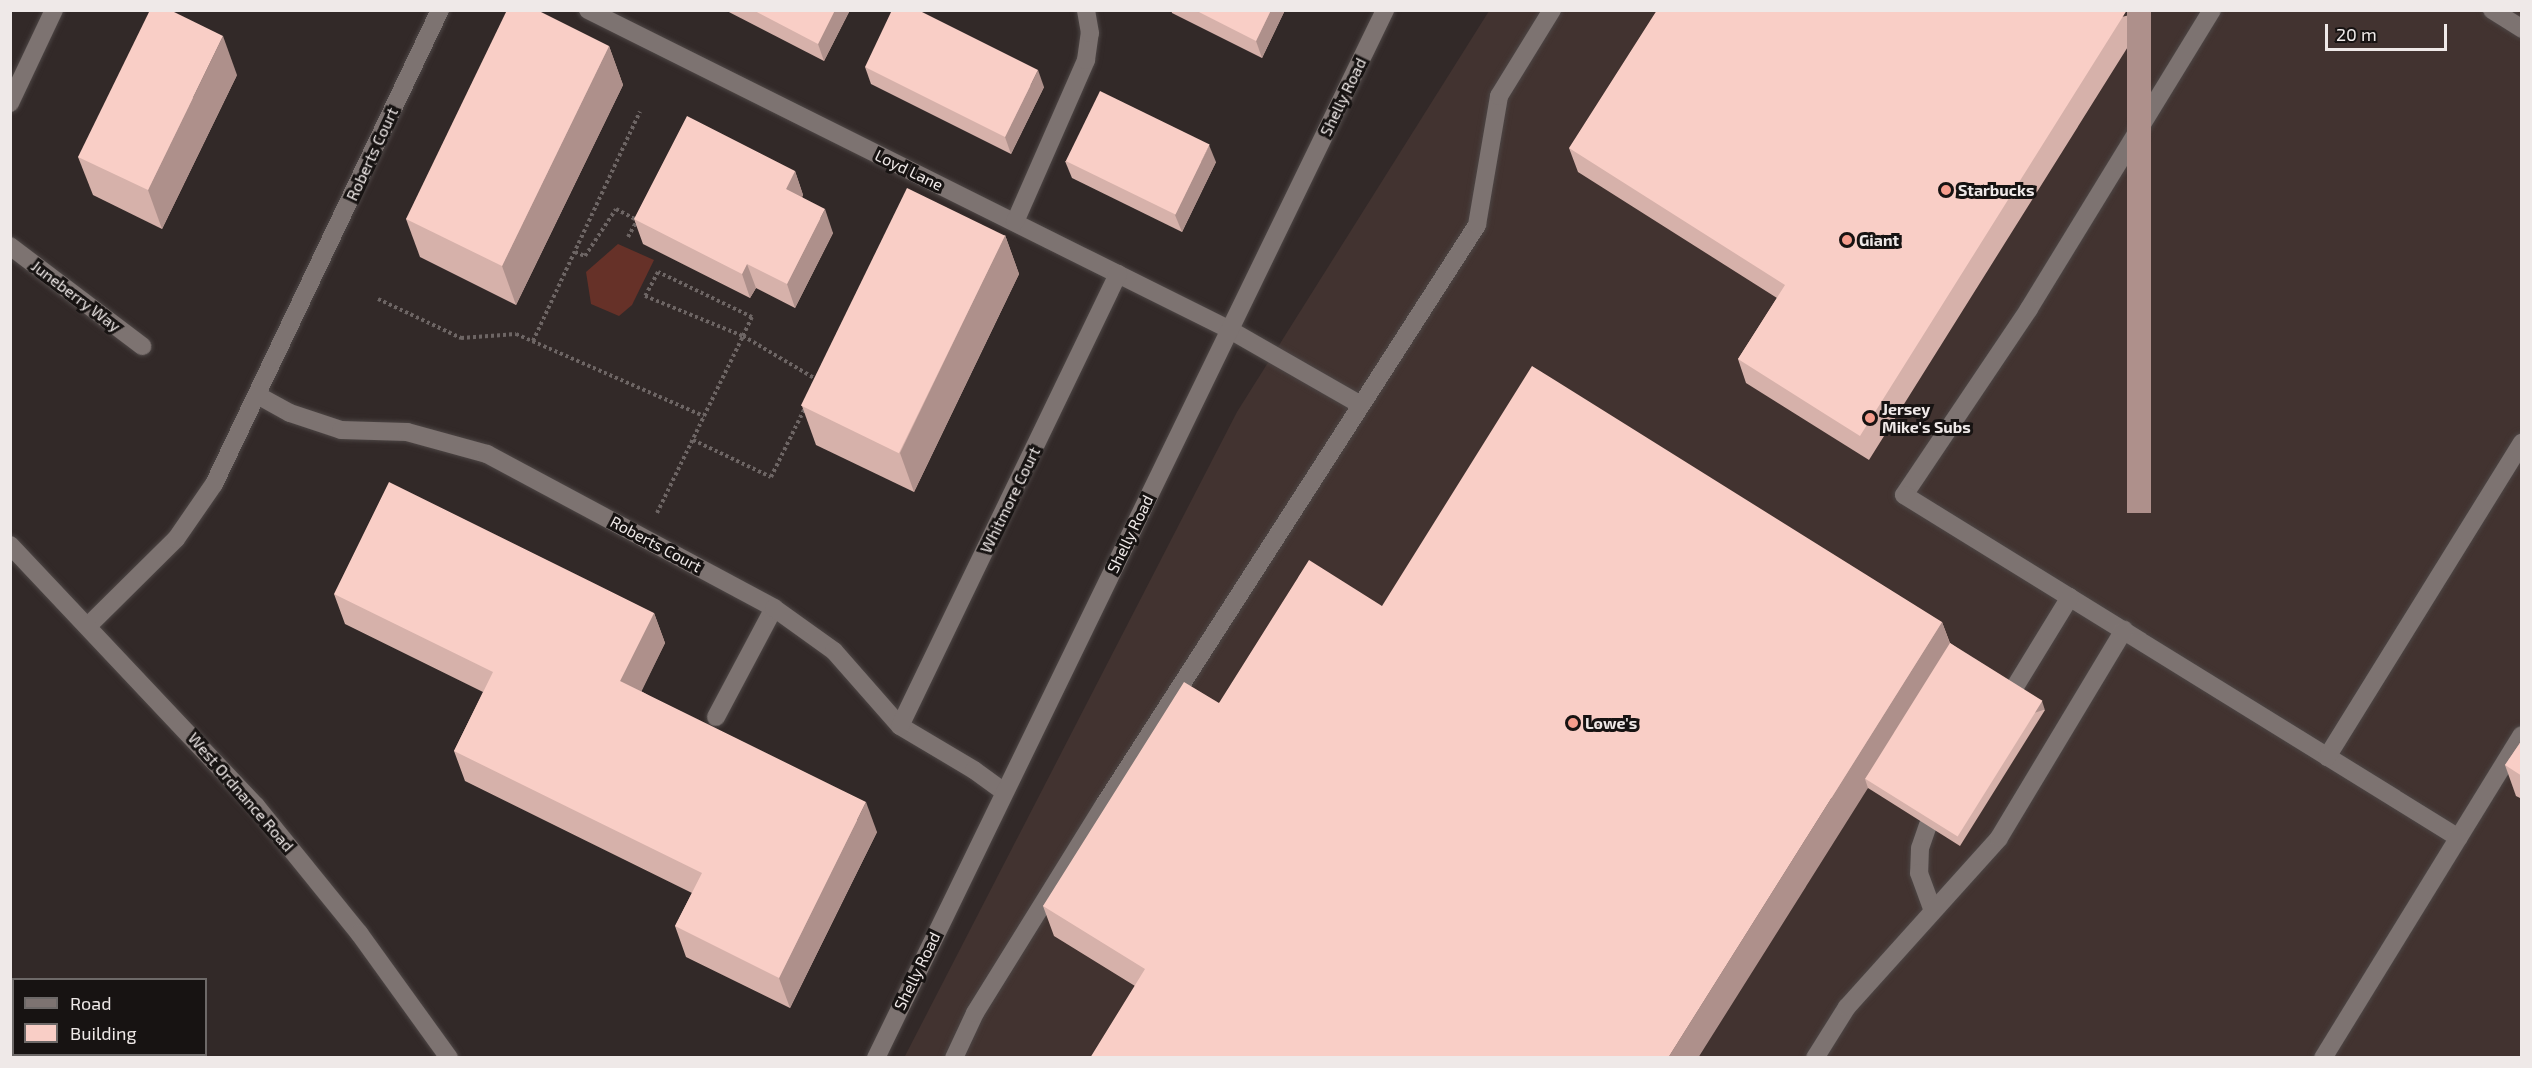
<!DOCTYPE html>
<style>
body{margin:0}
#map{position:relative;width:2532px;height:1068px;overflow:hidden;background:#322928;font-family:"Exo 2",sans-serif}
div>[style]{position:absolute}
[style*='--x']{left:calc(var(--x)*1px);top:calc(var(--y)*1px);width:calc(var(--w)*1px);rotate:calc(var(--a)*1deg)}
.built>*{inset:0;background:#423330}
.green>*{inset:0;background:#663128}
.path>*{height:4px;margin-top:-2px;transform-origin:0;background:repeating-linear-gradient(90deg,#6d6564 0 3px,transparent 0 6px)}
.roads{filter:drop-shadow(0 0 2px #4d4645) drop-shadow(0 0 2px #4d4645)}
.lane>*{height:18px;margin:-9px;padding:0 9px;transform-origin:9px;border-radius:9px;background:#7d7371}
.street>*{height:18px;margin:-9px;padding:0 9px;transform-origin:9px;border-radius:9px;background:#7d7371}
.secondary>*{height:18px;margin:-9px;padding:0 9px;transform-origin:9px;border-radius:9px;background:#7d7371}
.wall>*{inset:0;background:#d6b1aa}
.shaded-wall>*{inset:0;background:#ae908b;transform-origin:0 0}
.building>*{inset:0;background:#f9cec6;transform-origin:0 0}
.dots>*{width:16px;height:16px;translate:-50% -50%;box-sizing:border-box;border:3px solid #171312;border-radius:50%}
span{translate:-50% -50%;white-space:nowrap;text-align:center;line-height:1.15;-webkit-text-stroke:6px #171312;paint-order:stroke}
.street-label{font-size:16px;color:#efe9e8}
.poi-label{font-size:16px;color:#efe9e8;font-weight:700}
.left{translate:0 -50%;text-align:left}
.frame{position:absolute;inset:0;border:12px solid #efe9e8;pointer-events:none}
.legend{position:absolute;left:12px;top:978px;width:195px;height:78px;box-sizing:border-box;background:#171312;border:2px solid #6d6968;margin:0;padding:8px 10px;list-style:none;font-size:18px;color:#efe9e8}
.legend li{display:flex;align-items:center;gap:12px;height:30px}
.legend b{width:30px;border:2px solid #6d6968}
.scale{position:absolute;left:2325px;top:24px;width:122px;height:27px;box-sizing:border-box;border:3px solid #efe9e8;border-top:0;padding-left:8px;font-size:18px;line-height:21px;white-space:nowrap;color:#efe9e8;-webkit-text-stroke:4px #171312;paint-order:stroke}
</style>
<div id="map">
<div class="built">
<div style="clip-path:polygon(1489px 11px,2521px 11px,2521px 1057px,904px 1058px,1237px 412px)"></div>
</div>
<div class="green">
<div style="clip-path:polygon(618px 244px,654px 260px,632px 305px,619px 316px,591px 304px,586px 272px)"></div>
</div>
<div class="path">
<div style="--x:628;--y:237;--w:21;--a:-61"></div>
<div style="--x:575;--y:252;--w:11;--a:22"></div>
<div style="--x:585;--y:256;--w:56;--a:-56.6"></div>
<div style="--x:616;--y:209;--w:24;--a:28"></div>
<div style="--x:378;--y:299;--w:92;--a:25.2"></div>
<div style="--x:461;--y:338;--w:55;--a:-4.2"></div>
<div style="--x:516;--y:334;--w:205;--a:23.6"></div>
<div style="--x:533;--y:341;--w:253;--a:-65"></div>
<div style="--x:693;--y:440;--w:86;--a:25.4"></div>
<div style="--x:771;--y:477;--w:77;--a:-63.8"></div>
<div style="--x:657;--y:513;--w:108;--a:-64.1"></div>
<div style="--x:704;--y:416;--w:89;--a:-64"></div>
<div style="--x:743;--y:336;--w:21;--a:-65"></div>
<div style="--x:752;--y:317;--w:104;--a:-154.4"></div>
<div style="--x:658;--y:272;--w:27;--a:118"></div>
<div style="--x:645;--y:296;--w:106;--a:22.2"></div>
<div style="--x:743;--y:336;--w:88;--a:30.6"></div>
</div>
<div class="roads">
<div class="lane">
<div style="--x:2212;--y:10;--w:351;--a:121.5"></div>
<div style="--x:2029;--y:309;--w:224;--a:123.9"></div>
<div style="--x:1904;--y:495;--w:652;--a:31.72"></div>
<div style="--x:2492;--y:10;--w:36;--a:32"></div>
<div style="--x:1230;--y:330;--w:149;--a:29.8"></div>
<div style="--x:2013;--y:690;--w:109;--a:-58.5"></div>
<div style="--x:716;--y:717;--w:123;--a:-62"></div>
<div style="--x:2327;--y:757;--w:370;--a:-58.2"></div>
<div style="--x:1928;--y:825;--w:24;--a:109"></div>
<div style="--x:1920;--y:848;--w:25;--a:92"></div>
<div style="--x:1919;--y:873;--w:40;--a:69.8"></div>
<div style="--x:954;--y:1058;--w:50;--a:-65"></div>
<div style="--x:975;--y:1013;--w:245;--a:-58.2"></div>
<div style="--x:1104;--y:805;--w:690;--a:-57.25"></div>
<div style="--x:1477;--y:225;--w:131;--a:-80.3"></div>
<div style="--x:1499;--y:96;--w:101;--a:-58.4"></div>
<div style="--x:1815;--y:1058;--w:60;--a:-57.9"></div>
<div style="--x:1847;--y:1007;--w:227;--a:-48"></div>
<div style="--x:1999;--y:838;--w:243;--a:-59"></div>
<div style="--x:2323;--y:1058;--w:379;--a:-58.4"></div>
</div>
<div class="street">
<div style="--x:588;--y:10;--w:717;--a:26.49"></div>
<div style="--x:10;--y:103;--w:103;--a:-64.7"></div>
<div style="--x:1015;--y:222;--w:177;--a:-66.3"></div>
<div style="--x:1086;--y:60;--w:27;--a:-82"></div>
<div style="--x:1090;--y:33;--w:23;--a:-100"></div>
<div style="--x:10;--y:246;--w:166;--a:37.1"></div>
<div style="--x:259;--y:396;--w:35;--a:29"></div>
<div style="--x:290;--y:413;--w:54;--a:18.4"></div>
<div style="--x:341;--y:430;--w:66;--a:1.7"></div>
<div style="--x:407;--y:432;--w:83;--a:15.4"></div>
<div style="--x:487;--y:454;--w:326;--a:28.2"></div>
<div style="--x:774;--y:608;--w:74;--a:35.6"></div>
<div style="--x:834;--y:651;--w:100;--a:48.7"></div>
<div style="--x:900;--y:726;--w:86;--a:30.7"></div>
<div style="--x:974;--y:770;--w:37;--a:36"></div>
<div style="--x:89;--y:625;--w:122;--a:-44.7"></div>
<div style="--x:176;--y:539;--w:67;--a:-55.4"></div>
<div style="--x:214;--y:484;--w:525;--a:-64.51"></div>
<div style="--x:900;--y:726;--w:502;--a:-64.25"></div>
<div style="--x:876;--y:1058;--w:1165;--a:-64.09"></div>
</div>
<div class="secondary">
<div style="--x:10;--y:545;--w:359;--a:46.7"></div>
<div style="--x:256;--y:806;--w:164;--a:51"></div>
<div style="--x:359;--y:933;--w:154;--a:54.2"></div>
</div>
</div>
<div class="wall">
<div style="clip-path:polygon(725px 10px,850px 10px,824px 61px)"></div>
<div style="clip-path:polygon(1171px 10px,1285px 10px,1262px 58px,1172px 13px)"></div>
<div style="clip-path:polygon(2151px 10px,1869px 460px,1746px 383px,1738px 359px,1777px 298px,1578px 172px,1569px 148px)"></div>
<div style="clip-path:polygon(609px 46px,623px 85px,516px 305px,420px 257px,406px 219px)"></div>
<div style="clip-path:polygon(865px 67px,1044px 87px,1011px 154px,871px 84px)"></div>
<div style="clip-path:polygon(237px 75px,162px 229px,93px 195px,78px 157px)"></div>
<div style="clip-path:polygon(1065px 161px,1216px 162px,1182px 232px,1072px 178px)"></div>
<div style="clip-path:polygon(795px 171px,803px 195px,802px 197px,833px 233px,795px 308px,756px 288px,750px 298px,643px 244px,634px 219px)"></div>
<div style="clip-path:polygon(1005px 235px,1019px 274px,914px 492px,816px 445px,802px 406px)"></div>
<div style="clip-path:polygon(334px 594px,654px 613px,665px 643px,641px 691px,877px 832px,790px 1008px,686px 957px,675px 926px,692px 893px,465px 781px,454px 751px,483px 692px,345px 624px)"></div>
<div style="clip-path:polygon(1382px 606px,1942px 622px,1950px 643px,2045px 710px,1960px 846px,1868px 788px,1135px 986px,1054px 936px,1043px 906px,1219px 703px)"></div>
<div style="clip-path:polygon(2522px 740px,2522px 799px,2516px 796px,2505px 765px)"></div>
</div>
<div class="shaded-wall">
<div style="clip-path:polygon(835px 10px,850px 10px,824px 61px,818px 44px)"></div>
<div style="clip-path:polygon(1271px 10px,1285px 10px,1262px 58px,1256px 41px)"></div>
<div style="left:2127px;top:10px;width:24px;height:503px"></div>
<div style="clip-path:polygon(223px 36px,237px 75px,162px 229px,148px 190px)"></div>
<div style="clip-path:polygon(609px 46px,623px 85px,516px 305px,502px 266px)"></div>
<div style="clip-path:polygon(1038px 70px,1044px 87px,1011px 154px,1005px 137px)"></div>
<div style="clip-path:polygon(1209px 145px,1216px 162px,1182px 232px,1175px 215px)"></div>
<div style="clip-path:polygon(795px 171px,803px 195px,794px 213px,786px 189px)"></div>
<div style="clip-path:polygon(825px 209px,833px 233px,795px 308px,787px 284px)"></div>
<div style="clip-path:polygon(1005px 235px,1019px 274px,914px 492px,900px 453px)"></div>
<div style="clip-path:polygon(747px 264px,756px 288px,750px 298px,742px 274px)"></div>
<div style="clip-path:polygon(654px 613px,665px 643px,632px 711px,620px 681px)"></div>
<div style="clip-path:polygon(1942px 622px,1953px 652px,1865px 779px,1868px 788px,1698px 1058px,1668px 1058px)"></div>
<div style="left:2042px;top:701px;width:9px;height:160px;rotate:72deg"></div>
<div style="clip-path:polygon(866px 802px,877px 832px,790px 1008px,779px 978px)"></div>
</div>
<div class="building">
<div style="clip-path:polygon(150px 10px,170px 10px,223px 36px,148px 190px,78px 157px)"></div>
<div style="clip-path:polygon(507px 10px,537px 10px,609px 46px,502px 266px,406px 219px)"></div>
<div style="clip-path:polygon(753px 10px,835px 10px,818px 44px)"></div>
<div style="clip-path:polygon(892px 10px,918px 10px,1038px 70px,1005px 137px,865px 67px)"></div>
<div style="clip-path:polygon(1195px 10px,1271px 10px,1256px 41px)"></div>
<div style="clip-path:polygon(1657px 10px,2127px 10px,1860px 436px,1738px 359px,1785px 285px,1569px 148px)"></div>
<div style="left:1100px;top:91px;width:122px;height:78px;rotate:26deg"></div>
<div style="clip-path:polygon(687px 116px,795px 171px,786px 189px,825px 209px,787px 284px,747px 264px,742px 274px,634px 219px)"></div>
<div style="left:907px;top:188px;width:109px;height:242px;rotate:26deg"></div>
<div style="clip-path:polygon(1532px 366px,1942px 622px,1668px 1058px,1090px 1058px,1145px 969px,1043px 906px,1184px 682px,1219px 703px,1309px 560px,1382px 606px)"></div>
<div style="clip-path:polygon(389px 482px,654px 613px,620px 681px,866px 802px,779px 978px,675px 926px,702px 873px,454px 751px,493px 672px,334px 594px)"></div>
<div style="left:1950px;top:643px;width:109px;height:160px;rotate:32deg"></div>
<div style="clip-path:polygon(2522px 740px,2522px 776px,2505px 765px)"></div>
</div>
<div class="dots">
<div style="left:1946px;top:190px;background:#f59d8d"></div>
<div style="left:1847px;top:240px;background:#f59d8d"></div>
<div style="left:1870px;top:418px;background:#f59d8d"></div>
<div style="left:1573px;top:723px;background:#f59d8d"></div>
</div>
<div class="street-label">
<span style="left:1343px;top:97px;rotate:-64deg">Shelly Road</span>
<span style="left:372px;top:154px;rotate:-65deg">Roberts Court</span>
<span style="left:909px;top:170px;rotate:26deg">Loyd Lane</span>
<span style="left:76px;top:296px;rotate:37deg">Juneberry Way</span>
<span style="left:1010px;top:500px;rotate:-64deg">Whitmore Court</span>
<span style="left:1130px;top:534px;rotate:-64deg">Shelly Road</span>
<span style="left:656px;top:544px;rotate:28deg">Roberts Court</span>
<span style="left:241px;top:792px;rotate:49deg">West Ordnance Road</span>
<span style="left:917px;top:971px;rotate:-64deg">Shelly Road</span>
</div>
<div class="poi-label">
<span class="left" style="left:1958px;top:190px">Starbucks</span>
<span class="left" style="left:1859px;top:240px">Giant</span>
<span class="left" style="left:1882px;top:418px">Jersey<br>Mike's Subs</span>
<span class="left" style="left:1585px;top:723px">Lowe's</span>
</div>
<div class="frame"></div>
<ul class="legend">
<li><b style="height:8px;background:#7d7371"></b>Road</li>
<li><b style="height:16px;background:#f9cec6"></b>Building</li>
</ul>
<div class="scale">20 m</div>
</div>
